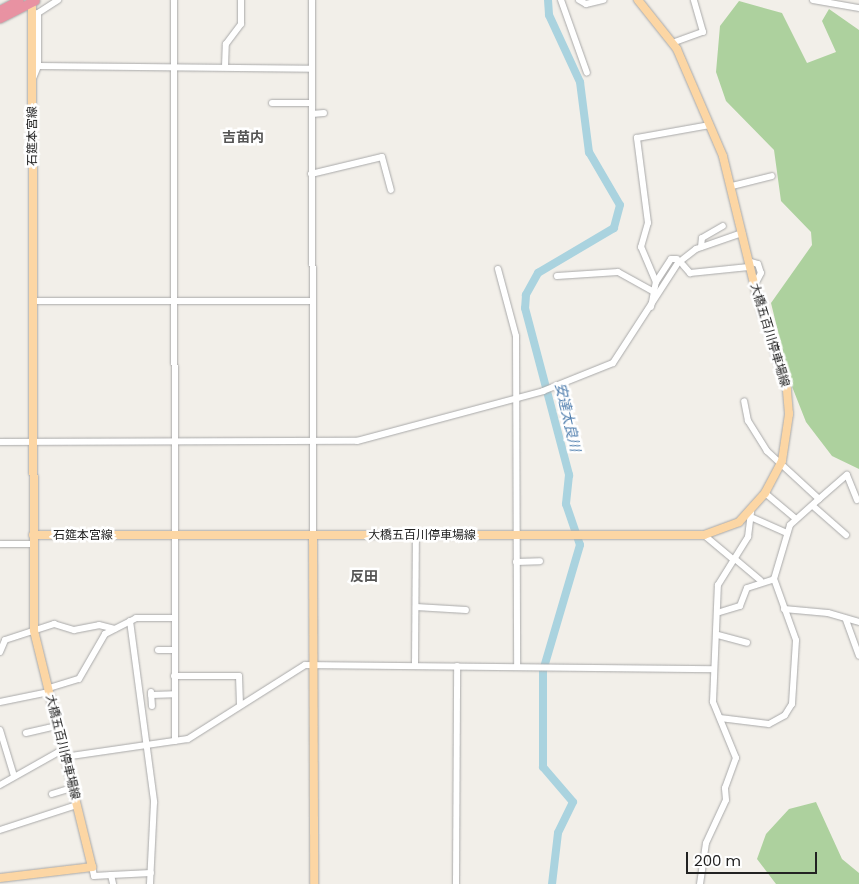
<!DOCTYPE html>
<meta charset="utf-8">
<style>
body{margin:0}
#map{position:relative;width:859px;height:884px;overflow:hidden;background:#f2efe9;font-family:Poppins,"Noto Sans JP",sans-serif}
div>[style]{position:absolute}
[style*='--x']{left:calc(var(--x)*1px);top:calc(var(--y)*1px);width:calc(var(--w)*1px);rotate:calc(var(--a)*1deg)}
.forest>*{inset:0;background:#add19e}
.river>*{height:8px;margin:-4px;padding:0 4px;transform-origin:4px;border-radius:4px;background:#aad3df}
.roads{filter:drop-shadow(0 0 1px #a9a9a9) drop-shadow(0 0 1px #a9a9a9)}
.minor>*{height:6px;margin:-3px;padding:0 3px;transform-origin:3px;border-radius:3px;background:#fff}
.major>*{height:8px;margin:-4px;padding:0 4px;transform-origin:4px;border-radius:4px;background:#fcd6a4}
.highway>*{height:9px;margin:-4.5px;padding:0 4.5px;transform-origin:4.5px;border-radius:4.5px;background:#e892a2}
span{translate:-50% -50%;white-space:nowrap;text-align:center;line-height:1.15;-webkit-text-stroke:5px #fff;paint-order:stroke}
.street-label{font-size:12px;color:#222}
.neighbourhood-label{font-size:14px;color:#555;font-weight:700}
.water-label{font-size:14px;color:#4a7aab;font-style:italic}
.scale{position:absolute;left:686px;top:852px;width:131px;height:22px;box-sizing:border-box;border:2px solid #222;border-top:0;padding-left:6px;font-size:15px;line-height:18px;white-space:nowrap;color:#222;-webkit-text-stroke:4px #fff;paint-order:stroke}
</style>
<div id="map">
<div class="forest">
<div style="clip-path:polygon(739px 1px,782px 13px,807px 63px,836px 52px,822px 21px,829px 9px,859px 30px,859px 469px,832px 456px,806px 422px,791px 384px,771px 303px,812px 245px,811px 232px,781px 201px,774px 150px,726px 101px,716px 72px,720px 26px)"></div>
<div style="clip-path:polygon(816px 802px,842px 859px,859px 873px,859px 884px,776px 884px,757px 859px,766px 834px,789px 809px)"></div>
</div>
<div class="river">
<div style="--x:548;--y:0;--w:15;--a:86"></div>
<div style="--x:549;--y:15;--w:74;--a:65.2"></div>
<div style="--x:580;--y:82;--w:71;--a:82.7"></div>
<div style="--x:589;--y:152;--w:61;--a:59.7"></div>
<div style="--x:620;--y:205;--w:24;--a:105"></div>
<div style="--x:614;--y:228;--w:88;--a:149.4"></div>
<div style="--x:538;--y:273;--w:25;--a:119"></div>
<div style="--x:526;--y:295;--w:13;--a:94"></div>
<div style="--x:525;--y:308;--w:173;--a:75.2"></div>
<div style="--x:569;--y:475;--w:29;--a:96"></div>
<div style="--x:566;--y:504;--w:43;--a:71.1"></div>
<div style="--x:580;--y:545;--w:131;--a:106.4"></div>
<div style="--x:543;--y:671;--w:96;--a:90"></div>
<div style="--x:543;--y:767;--w:46;--a:49.4"></div>
<div style="--x:573;--y:802;--w:34;--a:116"></div>
<div style="--x:558;--y:833;--w:51;--a:96.7"></div>
</div>
<div class="roads">
<div class="minor">
<div style="--x:174;--y:0;--w:741;--a:89.92"></div>
<div style="--x:312;--y:0;--w:535;--a:89.89"></div>
<div style="--x:561;--y:0;--w:77;--a:70.4"></div>
<div style="--x:579;--y:0;--w:8;--a:30"></div>
<div style="--x:586;--y:4;--w:18;--a:-13"></div>
<div style="--x:813;--y:0;--w:47;--a:9.9"></div>
<div style="--x:672;--y:43;--w:33;--a:-20"></div>
<div style="--x:703;--y:32;--w:33;--a:-106"></div>
<div style="--x:38;--y:66;--w:53;--a:-90"></div>
<div style="--x:38;--y:13;--w:24;--a:-33"></div>
<div style="--x:225;--y:67;--w:23;--a:-88"></div>
<div style="--x:226;--y:44;--w:25;--a:-53"></div>
<div style="--x:241;--y:24;--w:24;--a:-90"></div>
<div style="--x:32;--y:81;--w:16;--a:-68"></div>
<div style="--x:38;--y:66;--w:274;--a:0.6"></div>
<div style="--x:272;--y:103;--w:40;--a:0"></div>
<div style="--x:312;--y:114;--w:12;--a:-5"></div>
<div style="--x:311;--y:174;--w:73;--a:-13.5"></div>
<div style="--x:382;--y:157;--w:34;--a:75"></div>
<div style="--x:732;--y:186;--w:41;--a:-14"></div>
<div style="--x:701;--y:247;--w:9;--a:-84"></div>
<div style="--x:702;--y:238;--w:24;--a:-30"></div>
<div style="--x:748;--y:261;--w:10;--a:17"></div>
<div style="--x:758;--y:264;--w:9;--a:72"></div>
<div style="--x:761;--y:273;--w:15;--a:118"></div>
<div style="--x:683;--y:265;--w:11;--a:49"></div>
<div style="--x:690;--y:273;--w:59;--a:-5.8"></div>
<div style="--x:498;--y:269;--w:69;--a:75"></div>
<div style="--x:516;--y:336;--w:330;--a:89.8"></div>
<div style="--x:557;--y:276;--w:61;--a:-3.8"></div>
<div style="--x:618;--y:272;--w:39;--a:29"></div>
<div style="--x:656;--y:282;--w:27;--a:-57"></div>
<div style="--x:671;--y:259;--w:6;--a:0"></div>
<div style="--x:33;--y:301;--w:279;--a:0"></div>
<div style="--x:651;--y:307;--w:25;--a:-79"></div>
<div style="--x:656;--y:282;--w:38;--a:-113"></div>
<div style="--x:641;--y:247;--w:25;--a:-74"></div>
<div style="--x:648;--y:223;--w:86;--a:-97.4"></div>
<div style="--x:637;--y:138;--w:74;--a:-10.1"></div>
<div style="--x:559;--y:385;--w:16;--a:63"></div>
<div style="--x:0;--y:442;--w:357;--a:-0.2"></div>
<div style="--x:357;--y:441;--w:193;--a:-15"></div>
<div style="--x:543;--y:391;--w:75;--a:-21.8"></div>
<div style="--x:613;--y:363;--w:119;--a:-57"></div>
<div style="--x:678;--y:263;--w:23;--a:-38"></div>
<div style="--x:696;--y:249;--w:49;--a:-19.2"></div>
<div style="--x:765;--y:493;--w:39;--a:40"></div>
<div style="--x:819;--y:499;--w:37;--a:-41"></div>
<div style="--x:847;--y:475;--w:27;--a:68"></div>
<div style="--x:813;--y:506;--w:44;--a:41.3"></div>
<div style="--x:753;--y:518;--w:37;--a:24"></div>
<div style="--x:704;--y:535;--w:39;--a:40"></div>
<div style="--x:0;--y:544;--w:33;--a:0"></div>
<div style="--x:735;--y:559;--w:33;--a:40"></div>
<div style="--x:516;--y:562;--w:24;--a:-2"></div>
<div style="--x:416;--y:607;--w:50;--a:3.4"></div>
<div style="--x:784;--y:609;--w:44;--a:5.2"></div>
<div style="--x:828;--y:613;--w:32;--a:16"></div>
<div style="--x:720;--y:612;--w:21;--a:-17"></div>
<div style="--x:740;--y:606;--w:19;--a:-69"></div>
<div style="--x:747;--y:588;--w:28;--a:-18"></div>
<div style="--x:846;--y:620;--w:38;--a:70"></div>
<div style="--x:130;--y:621;--w:183;--a:82.4"></div>
<div style="--x:154;--y:802;--w:82;--a:92.8"></div>
<div style="--x:718;--y:635;--w:30;--a:15"></div>
<div style="--x:158;--y:650;--w:16;--a:0"></div>
<div style="--x:0;--y:652;--w:13;--a:-67"></div>
<div style="--x:5;--y:640;--w:52;--a:-18.1"></div>
<div style="--x:54;--y:624;--w:21;--a:17"></div>
<div style="--x:74;--y:630;--w:25;--a:-11"></div>
<div style="--x:99;--y:625;--w:16;--a:14"></div>
<div style="--x:415;--y:665;--w:129;--a:-89.6"></div>
<div style="--x:174;--y:676;--w:65;--a:0"></div>
<div style="--x:239;--y:676;--w:28;--a:88"></div>
<div style="--x:49;--y:688;--w:31;--a:-17"></div>
<div style="--x:79;--y:679;--w:52;--a:-60"></div>
<div style="--x:105;--y:634;--w:35;--a:-27"></div>
<div style="--x:136;--y:618;--w:38;--a:0"></div>
<div style="--x:151;--y:692;--w:14;--a:86"></div>
<div style="--x:151;--y:695;--w:23;--a:-2"></div>
<div style="--x:0;--y:702;--w:50;--a:-11.5"></div>
<div style="--x:720;--y:718;--w:49;--a:7"></div>
<div style="--x:769;--y:724;--w:18;--a:-29"></div>
<div style="--x:785;--y:715;--w:13;--a:-58"></div>
<div style="--x:792;--y:704;--w:64;--a:-86.4"></div>
<div style="--x:796;--y:640;--w:65;--a:-109.8"></div>
<div style="--x:774;--y:579;--w:56;--a:-73.5"></div>
<div style="--x:790;--y:525;--w:39;--a:-42"></div>
<div style="--x:819;--y:499;--w:71;--a:-137.3"></div>
<div style="--x:767;--y:451;--w:36;--a:-122"></div>
<div style="--x:748;--y:421;--w:20;--a:-101"></div>
<div style="--x:0;--y:730;--w:48;--a:73.1"></div>
<div style="--x:26;--y:733;--w:32;--a:-13"></div>
<div style="--x:64;--y:757;--w:125;--a:-8.3"></div>
<div style="--x:188;--y:739;--w:138;--a:-32.3"></div>
<div style="--x:305;--y:665;--w:408;--a:0.6"></div>
<div style="--x:0;--y:785;--w:71;--a:-29.4"></div>
<div style="--x:52;--y:794;--w:21;--a:-17"></div>
<div style="--x:0;--y:830;--w:81;--a:-18"></div>
<div style="--x:92;--y:867;--w:9;--a:77"></div>
<div style="--x:94;--y:876;--w:17;--a:-3"></div>
<div style="--x:111;--y:875;--w:9;--a:77"></div>
<div style="--x:111;--y:875;--w:40;--a:-2.9"></div>
<div style="--x:456;--y:884;--w:218;--a:-89.7"></div>
<div style="--x:700;--y:884;--w:41;--a:-81.7"></div>
<div style="--x:706;--y:843;--w:47;--a:-65.1"></div>
<div style="--x:726;--y:800;--w:12;--a:-95"></div>
<div style="--x:725;--y:788;--w:32;--a:-70"></div>
<div style="--x:736;--y:758;--w:61;--a:-112.3"></div>
<div style="--x:713;--y:702;--w:117;--a:-87.6"></div>
<div style="--x:718;--y:585;--w:57;--a:-58"></div>
<div style="--x:748;--y:537;--w:26;--a:-83"></div>
</div>
<div class="major">
<div style="--x:33;--y:535;--w:671;--a:0"></div>
<div style="--x:704;--y:535;--w:37;--a:-20"></div>
<div style="--x:739;--y:522;--w:39;--a:-48"></div>
<div style="--x:765;--y:493;--w:36;--a:-62"></div>
<div style="--x:782;--y:461;--w:48;--a:-81.5"></div>
<div style="--x:789;--y:414;--w:25;--a:-95"></div>
<div style="--x:787;--y:389;--w:94;--a:-108"></div>
<div style="--x:758;--y:300;--w:148;--a:-103.7"></div>
<div style="--x:723;--y:156;--w:116;--a:-113.3"></div>
<div style="--x:677;--y:49;--w:63;--a:-128.5"></div>
<div style="--x:313;--y:535;--w:349;--a:89.8"></div>
<div style="--x:0;--y:878;--w:93;--a:-6.8"></div>
<div style="--x:92;--y:867;--w:244;--a:-103.8"></div>
<div style="--x:34;--y:630;--w:623;--a:-90.18"></div>
</div>
<div class="highway">
<div style="--x:0;--y:10;--w:21;--a:-28"></div>
<div style="--x:0;--y:18;--w:39;--a:-27"></div>
</div>
</div>
<div class="street-label">
<span style="left:32px;top:136px;rotate:-90deg">石筵本宮線</span>
<span style="left:770px;top:335px;rotate:73deg">大橋五百川停車場線</span>
<span style="left:83px;top:535px">石筵本宮線</span>
<span style="left:422px;top:535px">大橋五百川停車場線</span>
<span style="left:63px;top:747px;rotate:76deg">大橋五百川停車場線</span>
</div>
<div class="neighbourhood-label">
<span style="left:243px;top:137px">吉苗内</span>
<span style="left:364px;top:576px">反田</span>
</div>
<div class="water-label">
<span style="left:568px;top:417px;rotate:77deg">安達太良川</span>
</div>
<div class="scale">200 m</div>
</div>
